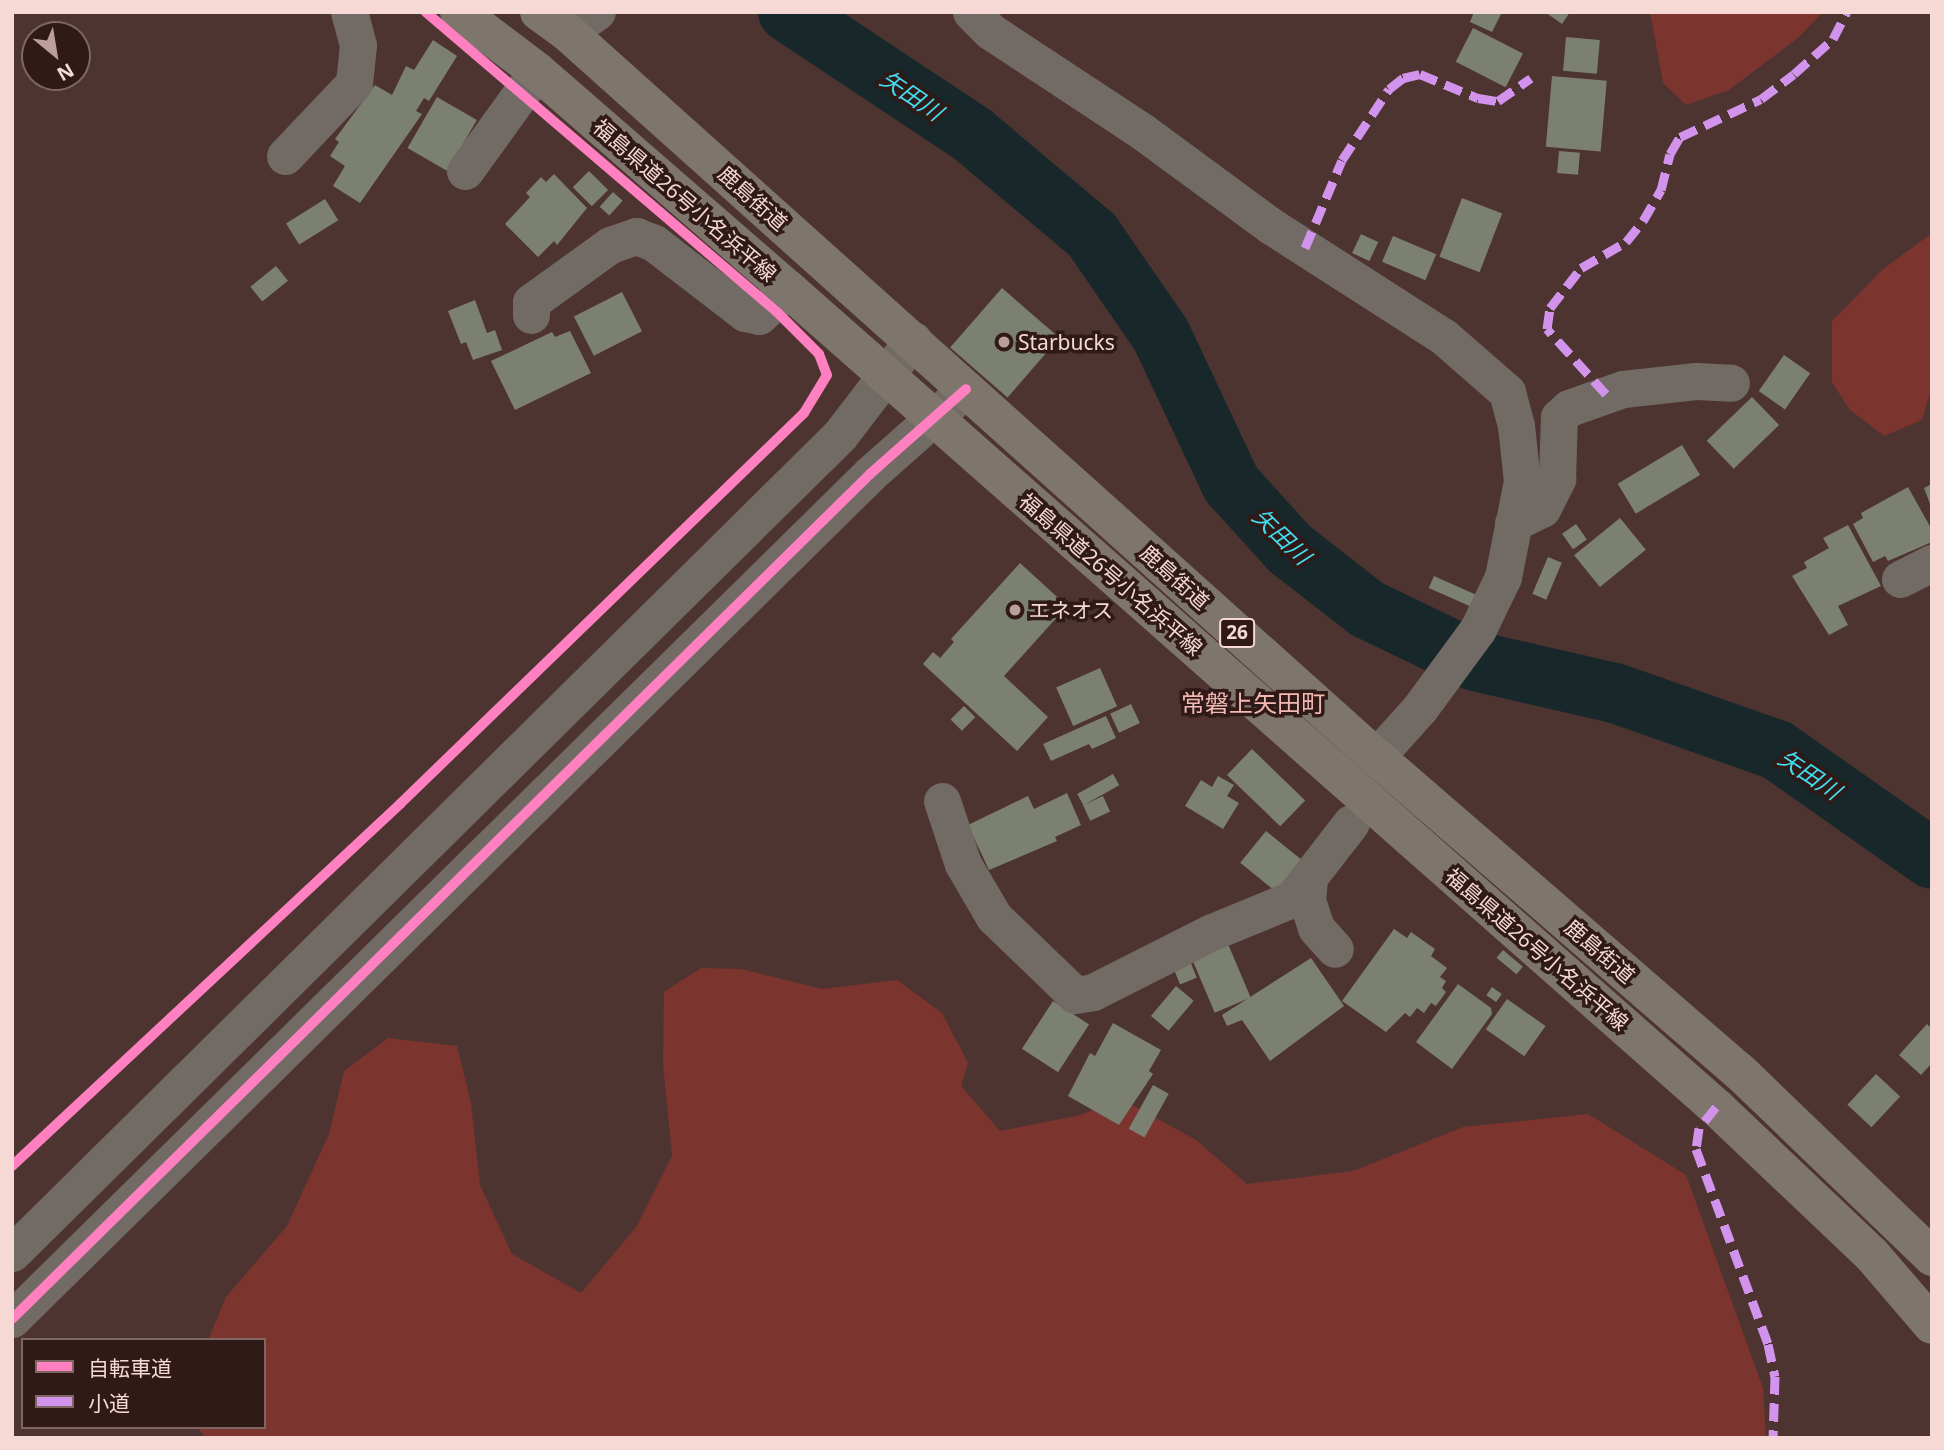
<!DOCTYPE html>
<meta charset="utf-8">
<style>
body{margin:0}
#map{position:relative;width:1944px;height:1450px;overflow:hidden;background:#4d3431;font-family:"Noto Sans","Noto Sans JP",sans-serif}
div>[style]{position:absolute}
[style*='--x']{left:calc(var(--x)*1px);top:calc(var(--y)*1px);width:calc(var(--w)*1px);rotate:calc(var(--a)*1deg)}
.green>*{inset:0;background:#7c342f}
.river>*{height:60px;margin:-30px;padding:0 30px;transform-origin:30px;border-radius:30px;background:#18282a}
.building>*{inset:0;background:#7c8071;transform-origin:0 0}
.minor>*{height:37px;margin:-18.5px;padding:0 18.5px;transform-origin:18.5px;border-radius:18.5px;background:#726b65}
.major>*{height:38px;margin:-19px;padding:0 19px;transform-origin:19px;border-radius:19px;background:#7e756c}
.quiet>*{height:9px;margin-top:-4.5px;transform-origin:0;background:repeating-linear-gradient(90deg,#d193ec 0 18px,transparent 0 27px)}
.cycleway>*{height:10px;margin:-5px;padding:0 5px;transform-origin:5px;border-radius:5px;background:#ff80c0}
.dots>*{width:19px;height:19px;translate:-50% -50%;box-sizing:border-box;border:4px solid #2f1a18;border-radius:50%}
span{translate:-50% -50%;white-space:nowrap;text-align:center;line-height:1.15;-webkit-text-stroke:7px #2f1a18;paint-order:stroke}
.shield-label span{padding:2px 5px;background:#2f1a18;border:2px solid;border-radius:5px;-webkit-text-stroke-width:0}
.shield-label{font-size:19px;color:#f6d8d4;font-weight:700}
.street-label{font-size:21px;color:#f6d8d4}
.poi-label{font-size:21px;color:#f6d8d4}
.left{translate:0 -50%;text-align:left}
.water-label{font-size:23px;color:#41dcee;font-style:italic}
.quarter-label{font-size:24px;color:#f2b8b1}
.frame{position:absolute;inset:0;border:14px solid #f6d8d4;pointer-events:none}
.legend{position:absolute;left:21px;top:1338px;width:245px;height:91px;box-sizing:border-box;background:#2f1a18;border:2px solid #7f6663;margin:0;padding:9px 12px;list-style:none;font-size:21px;color:#f6d8d4}
.legend li{display:flex;align-items:center;gap:14px;height:35px}
.legend b{width:35px;border:2px solid #7f6663}
.north{position:absolute;left:21px;top:21px;width:70px;height:70px;box-sizing:border-box;background:#2f1a18;border:2px solid #7f6663;border-radius:50%;rotate:150deg;font-size:19px;font-weight:700;line-height:28px;text-align:center;color:#f6d8d4}
.north::after{content:'';display:block;margin:auto;width:24px;height:32px;background:#bb9f9b;clip-path:polygon(50% 0,100% 100%,50% 72%,0 100%)}
</style>
<div id="map">
<div class="green">
<div style="clip-path:polygon(1650px 12px,1823px 12px,1799px 37px,1729px 90px,1686px 105px,1663px 83px)"></div>
<div style="clip-path:polygon(1932px 233px,1932px 386px,1922px 420px,1884px 436px,1849px 409px,1832px 382px,1832px 321px,1882px 270px)"></div>
<div style="clip-path:polygon(701px 968px,741px 969px,822px 989px,897px 980px,942px 1013px,968px 1063px,961px 1086px,1000px 1131px,1081px 1115px,1120px 1098px,1196px 1140px,1247px 1184px,1353px 1171px,1463px 1127px,1588px 1114px,1686px 1175px,1763px 1388px,1766px 1438px,206px 1438px,197px 1427px,264px 1427px,264px 1340px,208px 1340px,226px 1297px,287px 1226px,329px 1134px,344px 1071px,388px 1038px,457px 1046px,471px 1103px,480px 1185px,512px 1254px,581px 1293px,636px 1227px,672px 1156px,663px 1064px,664px 992px)"></div>
</div>
<div class="river">
<div style="--x:788;--y:12;--w:222;--a:33.6"></div>
<div style="--x:973;--y:135;--w:155;--a:40"></div>
<div style="--x:1092;--y:235;--w:121;--a:55.4"></div>
<div style="--x:1161;--y:335;--w:165;--a:64.8"></div>
<div style="--x:1231;--y:484;--w:88;--a:47.8"></div>
<div style="--x:1290;--y:549;--w:98;--a:37.9"></div>
<div style="--x:1367;--y:609;--w:120;--a:25.7"></div>
<div style="--x:1475;--y:661;--w:144;--a:12.9"></div>
<div style="--x:1615;--y:693;--w:172;--a:19.4"></div>
<div style="--x:1777;--y:750;--w:189;--a:35.1"></div>
</div>
<div class="building">
<div style="clip-path:polygon(1474px 12px,1502px 12px,1492px 32px,1470px 22px)"></div>
<div style="clip-path:polygon(1545px 12px,1570px 12px,1562px 24px)"></div>
<div style="left:1473px;top:28px;width:56px;height:38px;rotate:27deg"></div>
<div style="left:1566px;top:37px;width:34px;height:34px;rotate:5deg"></div>
<div style="clip-path:polygon(433px 40px,457px 56px,429px 101px,424px 98px,416px 111px,422px 114px,360px 203px,333px 186px,345px 166px,330px 156px,339px 142px,335px 139px,375px 85px,392px 95px,406px 66px,414px 70px)"></div>
<div style="left:1552px;top:76px;width:55px;height:71px;rotate:5deg"></div>
<div style="left:437px;top:97px;width:46px;height:59px;rotate:30deg"></div>
<div style="left:1559px;top:151px;width:21px;height:22px;rotate:5deg"></div>
<div style="left:589px;top:171px;width:27px;height:23px;rotate:45deg"></div>
<div style="clip-path:polygon(554px 174px,587px 208px,557px 245px,554px 241px,538px 257px,505px 224px,530px 197px,526px 193px,541px 177px,546px 182px)"></div>
<div style="left:613px;top:192px;width:13px;height:20px;rotate:42deg"></div>
<div style="left:1462px;top:198px;width:43px;height:63px;rotate:21deg"></div>
<div style="left:325px;top:199px;width:25px;height:46px;rotate:58deg"></div>
<div style="left:1361px;top:234px;width:19px;height:21px;rotate:25deg"></div>
<div style="left:1393px;top:236px;width:47px;height:28px;rotate:23deg"></div>
<div style="left:276px;top:266px;width:19px;height:33px;rotate:51deg"></div>
<div style="left:1002px;top:288px;width:76px;height:79px;rotate:41deg"></div>
<div style="left:622px;top:292px;width:44px;height:54px;rotate:63deg"></div>
<div style="clip-path:polygon(475px 300px,487px 333px,495px 330px,502px 350px,473px 360px,466px 342px,461px 344px,448px 311px)"></div>
<div style="clip-path:polygon(570px 331px,591px 373px,515px 410px,491px 361px,552px 332px,555px 337px)"></div>
<div style="left:1784px;top:355px;width:32px;height:44px;rotate:35deg"></div>
<div style="left:1752px;top:397px;width:39px;height:63px;rotate:46deg"></div>
<div style="left:1682px;top:445px;width:35px;height:75px;rotate:59deg"></div>
<div style="clip-path:polygon(1932px 484px,1932px 509px,1924px 488px)"></div>
<div style="clip-path:polygon(1908px 487px,1932px 530px,1932px 542px,1888px 561px,1885px 556px,1873px 562px,1853px 524px,1863px 518px,1861px 513px)"></div>
<div style="left:1620px;top:518px;width:41px;height:59px;rotate:51deg"></div>
<div style="left:1576px;top:524px;width:19px;height:17px;rotate:55deg"></div>
<div style="clip-path:polygon(1848px 525px,1881px 586px,1838px 606px,1848px 625px,1829px 635px,1792px 576px,1807px 568px,1804px 562px,1829px 548px,1823px 538px)"></div>
<div style="left:1548px;top:557px;width:15px;height:40px;rotate:23deg"></div>
<div style="clip-path:polygon(1020px 563px,1067px 606px,1004px 676px,1048px 717px,1017px 751px,923px 664px,933px 652px,940px 658px,954px 642px,951px 639px)"></div>
<div style="left:1434px;top:576px;width:49px;height:13px;rotate:24deg"></div>
<div style="left:1100px;top:668px;width:42px;height:48px;rotate:66deg"></div>
<div style="left:1131px;top:704px;width:21px;height:23px;rotate:65deg"></div>
<div style="left:964px;top:706px;width:16px;height:19px;rotate:45deg"></div>
<div style="clip-path:polygon(1106px 716px,1116px 738px,1092px 749px,1089px 744px,1051px 761px,1043px 744px)"></div>
<div style="left:1252px;top:749px;width:74px;height:36px;rotate:44deg"></div>
<div style="left:1113px;top:774px;width:13px;height:41px;rotate:61deg"></div>
<div style="clip-path:polygon(1218px 776px,1234px 785px,1227px 796px,1239px 803px,1223px 829px,1185px 806px,1201px 780px,1212px 787px)"></div>
<div style="clip-path:polygon(1067px 793px,1081px 825px,1055px 837px,1057px 841px,989px 870px,968px 825px,1028px 796px,1034px 809px)"></div>
<div style="left:1103px;top:796px;width:17px;height:22px;rotate:65deg"></div>
<div style="left:1266px;top:831px;width:48px;height:41px;rotate:39deg"></div>
<div style="clip-path:polygon(1394px 929px,1407px 938px,1411px 932px,1435px 949px,1431px 956px,1447px 968px,1440px 977px,1446px 981px,1442px 988px,1446px 992px,1436px 1006px,1431px 1003px,1424px 1013px,1417px 1008px,1410px 1017px,1405px 1013px,1386px 1032px,1342px 1001px)"></div>
<div style="left:1228px;top:944px;width:58px;height:39px;rotate:67deg"></div>
<div style="left:1503px;top:950px;width:26px;height:10px;rotate:40deg"></div>
<div style="clip-path:polygon(1311px 958px,1344px 1006px,1270px 1061px,1242px 1020px,1227px 1026px,1222px 1015px)"></div>
<div style="left:1190px;top:961px;width:18px;height:18px;rotate:68deg"></div>
<div style="clip-path:polygon(1458px 984px,1491px 1008px,1492px 1014px,1452px 1069px,1416px 1042px)"></div>
<div style="left:1176px;top:986px;width:23px;height:39px;rotate:40deg"></div>
<div style="left:1492px;top:987px;width:12px;height:10px;rotate:35deg"></div>
<div style="left:1507px;top:999px;width:47px;height:37px;rotate:35deg"></div>
<div style="left:1053px;top:1001px;width:43px;height:57px;rotate:33deg"></div>
<div style="clip-path:polygon(1113px 1023px,1161px 1050px,1149px 1071px,1153px 1074px,1119px 1125px,1068px 1096px,1090px 1053px,1095px 1056px)"></div>
<div style="clip-path:polygon(1927px 1024px,1932px 1029px,1932px 1063px,1921px 1075px,1899px 1055px)"></div>
<div style="left:1876px;top:1074px;width:33px;height:42px;rotate:43deg"></div>
<div style="left:1153px;top:1085px;width:18px;height:50px;rotate:29deg"></div>
</div>
<div class="minor">
<div style="--x:971;--y:12;--w:27;--a:45"></div>
<div style="--x:990;--y:31;--w:183;--a:33.4"></div>
<div style="--x:1143;--y:132;--w:159;--a:36.3"></div>
<div style="--x:1271;--y:226;--w:206;--a:32.7"></div>
<div style="--x:1444;--y:337;--w:84;--a:41.1"></div>
<div style="--x:1507;--y:392;--w:35;--a:75"></div>
<div style="--x:1516;--y:426;--w:55;--a:83.8"></div>
<div style="--x:1522;--y:481;--w:98;--a:101.2"></div>
<div style="--x:1503;--y:577;--w:58;--a:115.7"></div>
<div style="--x:1478;--y:629;--w:98;--a:126.3"></div>
<div style="--x:1420;--y:708;--w:66;--a:131.9"></div>
<div style="--x:567;--y:32;--w:36;--a:-34"></div>
<div style="--x:285;--y:156;--w:100;--a:-46.6"></div>
<div style="--x:354;--y:83;--w:38;--a:-84"></div>
<div style="--x:358;--y:45;--w:34;--a:-105"></div>
<div style="--x:465;--y:171;--w:123;--a:-54.2"></div>
<div style="--x:531;--y:315;--w:13;--a:-90"></div>
<div style="--x:531;--y:302;--w:97;--a:-35.8"></div>
<div style="--x:610;--y:245;--w:28;--a:-19"></div>
<div style="--x:636;--y:236;--w:19;--a:21"></div>
<div style="--x:654;--y:243;--w:115;--a:37.6"></div>
<div style="--x:745;--y:313;--w:14;--a:12"></div>
<div style="--x:759;--y:316;--w:40;--a:-43"></div>
<div style="--x:1513;--y:523;--w:32;--a:-26"></div>
<div style="--x:1542;--y:509;--w:34;--a:-63"></div>
<div style="--x:1557;--y:479;--w:62;--a:-88.2"></div>
<div style="--x:1559;--y:417;--w:13;--a:-42"></div>
<div style="--x:1569;--y:408;--w:57;--a:-19.4"></div>
<div style="--x:1623;--y:389;--w:73;--a:-6.3"></div>
<div style="--x:1696;--y:381;--w:35;--a:3"></div>
<div style="--x:1900;--y:579;--w:36;--a:-27"></div>
<div style="--x:942;--y:801;--w:66;--a:71.6"></div>
<div style="--x:963;--y:864;--w:61;--a:59.7"></div>
<div style="--x:994;--y:917;--w:112;--a:43.9"></div>
<div style="--x:1075;--y:995;--w:18;--a:-9"></div>
<div style="--x:1093;--y:992;--w:133;--a:-26.8"></div>
<div style="--x:1212;--y:932;--w:87;--a:-22.4"></div>
<div style="--x:1292;--y:899;--w:96;--a:-52.2"></div>
<div style="--x:1309;--y:880;--w:20;--a:96"></div>
<div style="--x:1307;--y:900;--w:29;--a:72"></div>
<div style="--x:1316;--y:928;--w:28;--a:48"></div>
<div style="--x:12;--y:1253;--w:1164;--a:-44.65"></div>
<div style="--x:840;--y:435;--w:120;--a:-52.5"></div>
<div style="--x:12;--y:1319;--w:1204;--a:-44.56"></div>
<div style="--x:870;--y:474;--w:128;--a:-41.5"></div>
</div>
<div class="major">
<div style="--x:459;--y:12;--w:98;--a:37.1"></div>
<div style="--x:537;--y:71;--w:332;--a:41"></div>
<div style="--x:788;--y:289;--w:1237;--a:41.4"></div>
<div style="--x:1716;--y:1107;--w:215;--a:43.5"></div>
<div style="--x:1872;--y:1255;--w:92;--a:49.4"></div>
<div style="--x:539;--y:12;--w:34;--a:36"></div>
<div style="--x:567;--y:32;--w:1086;--a:41.87"></div>
<div style="--x:1376;--y:757;--w:481;--a:40.9"></div>
<div style="--x:1740;--y:1072;--w:267;--a:43.9"></div>
</div>
<div class="quiet">
<div style="--x:1305;--y:248;--w:95;--a:-67.2"></div>
<div style="--x:1342;--y:160;--w:85;--a:-56.5"></div>
<div style="--x:1389;--y:89;--w:18;--a:-38"></div>
<div style="--x:1403;--y:78;--w:17;--a:-13"></div>
<div style="--x:1420;--y:74;--w:63;--a:22.5"></div>
<div style="--x:1478;--y:98;--w:20;--a:9"></div>
<div style="--x:1498;--y:101;--w:40;--a:-34.9"></div>
<div style="--x:1606;--y:394;--w:88;--a:-132.2"></div>
<div style="--x:1547;--y:329;--w:21;--a:-82"></div>
<div style="--x:1550;--y:308;--w:51;--a:-52.2"></div>
<div style="--x:1581;--y:268;--w:52;--a:-30"></div>
<div style="--x:1626;--y:242;--w:27;--a:-51"></div>
<div style="--x:1643;--y:221;--w:36;--a:-60"></div>
<div style="--x:1661;--y:190;--w:37;--a:-76"></div>
<div style="--x:1670;--y:154;--w:20;--a:-60"></div>
<div style="--x:1680;--y:137;--w:89;--a:-25.1"></div>
<div style="--x:1761;--y:99;--w:41;--a:-37.1"></div>
<div style="--x:1794;--y:74;--w:52;--a:-41.9"></div>
<div style="--x:1833;--y:39;--w:30;--a:-63"></div>
<div style="--x:1716;--y:1107;--w:27;--a:129"></div>
<div style="--x:1699;--y:1128;--w:21;--a:98"></div>
<div style="--x:1696;--y:1149;--w:208;--a:69.7"></div>
<div style="--x:1768;--y:1344;--w:33;--a:78"></div>
<div style="--x:1775;--y:1376;--w:62;--a:91.8"></div>
</div>
<div class="cycleway">
<div style="--x:12;--y:1166;--w:531;--a:-43.01"></div>
<div style="--x:400;--y:804;--w:562;--a:-44.06"></div>
<div style="--x:804;--y:413;--w:44;--a:-58.8"></div>
<div style="--x:827;--y:375;--w:22;--a:-111"></div>
<div style="--x:819;--y:354;--w:59;--a:-135"></div>
<div style="--x:777;--y:312;--w:462;--a:-139.5"></div>
<div style="--x:12;--y:1319;--w:1204;--a:-44.56"></div>
<div style="--x:870;--y:474;--w:128;--a:-41.5"></div>
</div>
<div class="dots">
<div style="left:1004px;top:342px;background:#bb9f9b"></div>
<div style="left:1015px;top:610px;background:#bb9f9b"></div>
</div>
<div class="shield-label">
<span style="left:1237px;top:633px">26</span>
</div>
<div class="street-label">
<span style="left:753px;top:198px;rotate:42deg">鹿島街道</span>
<span style="left:685px;top:200px;rotate:41deg">福島県道26号小名浜平線</span>
<span style="left:1111px;top:574px;rotate:41deg">福島県道26号小名浜平線</span>
<span style="left:1175px;top:577px;rotate:42deg">鹿島街道</span>
<span style="left:1537px;top:949px;rotate:41deg">福島県道26号小名浜平線</span>
<span style="left:1600px;top:951px;rotate:41deg">鹿島街道</span>
</div>
<div class="poi-label">
<span class="left" style="left:1018px;top:342px">Starbucks</span>
<span class="left" style="left:1029px;top:610px">エネオス</span>
</div>
<div class="water-label">
<span style="left:912px;top:95px;rotate:34deg">矢田川</span>
<span style="left:1282px;top:536px;rotate:44deg">矢田川</span>
<span style="left:1810px;top:774px;rotate:34deg">矢田川</span>
</div>
<div class="quarter-label">
<span style="left:1253px;top:703px">常磐上矢田町</span>
</div>
<div class="frame"></div>
<ul class="legend">
<li><b style="height:9px;background:#ff80c0"></b>自転車道</li>
<li><b style="height:9px;background:#d193ec"></b>小道</li>
</ul>
<div class="north">N</div>
</div>
